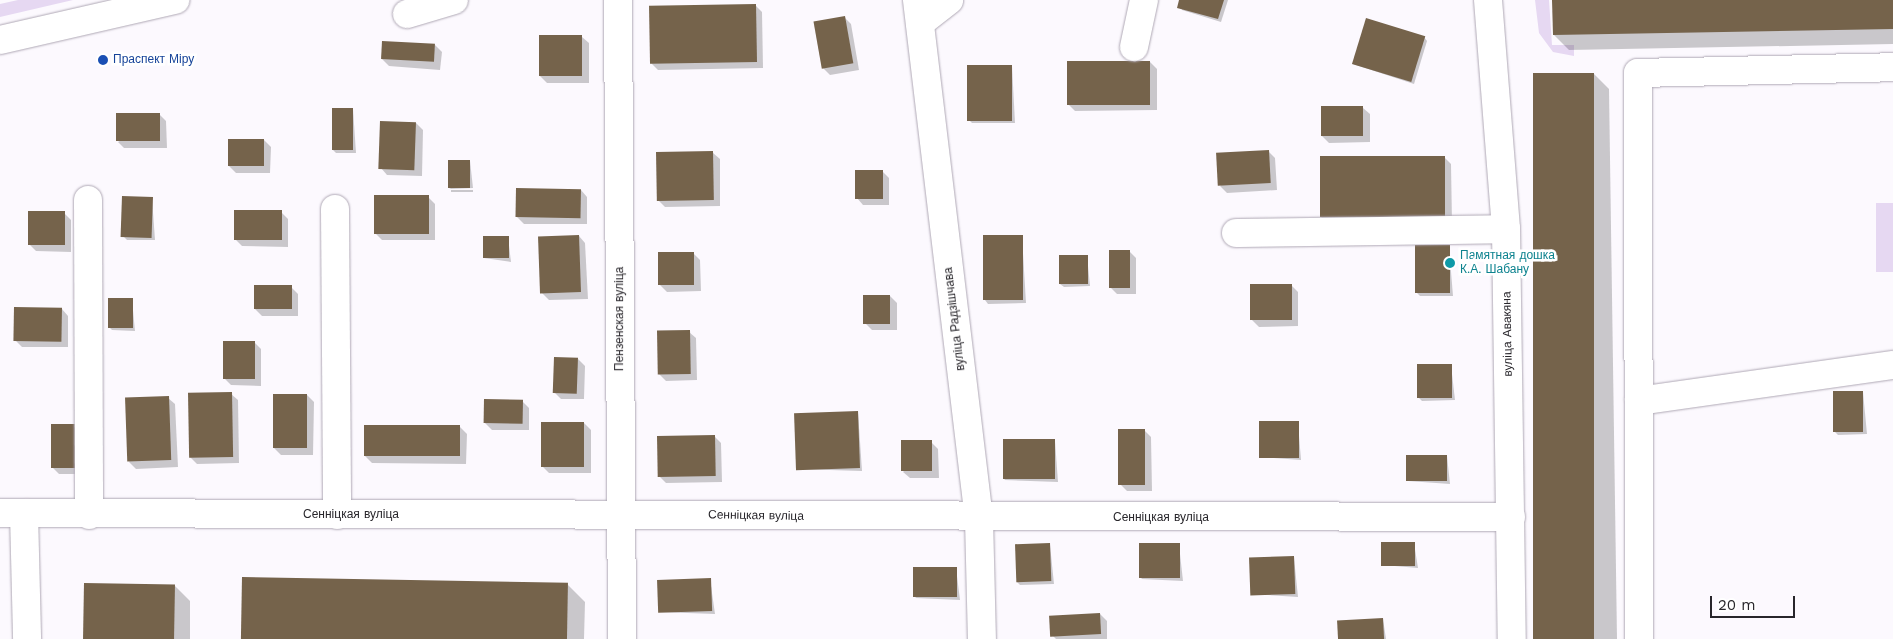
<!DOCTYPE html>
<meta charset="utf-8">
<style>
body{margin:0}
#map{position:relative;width:1893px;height:639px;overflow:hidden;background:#fcf9fe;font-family:"Work Sans",sans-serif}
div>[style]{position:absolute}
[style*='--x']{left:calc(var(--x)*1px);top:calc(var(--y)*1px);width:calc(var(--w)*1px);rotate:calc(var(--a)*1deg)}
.green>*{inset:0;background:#e6d8f2;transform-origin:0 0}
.shadow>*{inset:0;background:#0003;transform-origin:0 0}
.building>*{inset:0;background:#75634b;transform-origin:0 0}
.roads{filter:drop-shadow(0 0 1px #afa8b5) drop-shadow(0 0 1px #afa8b5)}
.minor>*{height:28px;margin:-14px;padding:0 14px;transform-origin:14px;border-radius:14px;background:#fff}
.major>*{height:28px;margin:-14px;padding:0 14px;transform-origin:14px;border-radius:14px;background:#fff}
.dots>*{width:14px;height:14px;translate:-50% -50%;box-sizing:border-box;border:2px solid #fff;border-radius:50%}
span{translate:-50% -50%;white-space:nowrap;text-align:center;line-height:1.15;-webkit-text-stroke:5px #fff;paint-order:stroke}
.transit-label{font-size:12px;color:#164399}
.left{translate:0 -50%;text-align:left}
.culture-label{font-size:12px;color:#0d838f}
.street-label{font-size:12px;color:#28262b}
.scale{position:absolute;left:1710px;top:596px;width:85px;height:22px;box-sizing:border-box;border:2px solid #28262b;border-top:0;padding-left:6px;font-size:15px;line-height:18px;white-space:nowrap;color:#28262b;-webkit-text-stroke:4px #fff;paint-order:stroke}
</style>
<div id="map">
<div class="green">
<div style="clip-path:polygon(18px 0,73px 0,0 17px,0 4px)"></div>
<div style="clip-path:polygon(1535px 0,1549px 0,1552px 45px,1574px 45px,1574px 56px,1553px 52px,1539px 33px)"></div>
<div style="left:1893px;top:203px;width:69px;height:17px;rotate:90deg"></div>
</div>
<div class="shadow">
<div style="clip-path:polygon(1181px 0,1228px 0,1221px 22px,1182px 10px)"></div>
<div style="clip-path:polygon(1553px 0,1893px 0,1893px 44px,1569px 50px,1554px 35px)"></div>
<div style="clip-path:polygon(755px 5px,762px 12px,763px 68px,658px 70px,651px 63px)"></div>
<div style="clip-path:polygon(844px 17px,851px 24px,859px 70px,830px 75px,823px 68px)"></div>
<div style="clip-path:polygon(582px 37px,589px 43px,589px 83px,547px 83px,540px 76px)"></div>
<div style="clip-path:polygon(1424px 37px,1427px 41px,1414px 84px,1353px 64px)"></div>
<div style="clip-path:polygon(435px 45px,442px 52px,440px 70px,389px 66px,382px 59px)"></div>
<div style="clip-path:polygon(1150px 62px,1157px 69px,1157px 110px,1075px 111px,1068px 104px)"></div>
<div style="clip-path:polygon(1012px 66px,1015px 123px,972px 123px,969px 120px)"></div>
<div style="clip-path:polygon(1594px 74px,1609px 89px,1617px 639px,1542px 639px)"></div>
<div style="clip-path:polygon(1363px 108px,1370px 114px,1370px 142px,1329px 143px,1322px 136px)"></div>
<div style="clip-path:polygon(353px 109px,356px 153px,336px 153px,333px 150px)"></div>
<div style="clip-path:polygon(160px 115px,166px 121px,167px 148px,124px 148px,118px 142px)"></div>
<div style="clip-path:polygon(416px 123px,423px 130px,422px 176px,387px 175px,381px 168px)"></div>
<div style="clip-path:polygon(264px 140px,271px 147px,270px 173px,236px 173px,229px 166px)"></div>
<div style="clip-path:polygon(1268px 151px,1275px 158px,1277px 190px,1227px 193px,1220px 186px)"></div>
<div style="clip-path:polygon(713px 153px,720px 159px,720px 206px,665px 207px,658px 200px)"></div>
<div style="clip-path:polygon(1444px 157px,1451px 164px,1452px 223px,1328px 224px,1321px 217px)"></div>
<div style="clip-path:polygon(470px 161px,473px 188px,451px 189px,449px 188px)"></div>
<div style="clip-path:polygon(882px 171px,889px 178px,889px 205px,863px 205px,857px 198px)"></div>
<div style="left:451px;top:190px;width:22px;height:2px"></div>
<div style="clip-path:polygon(581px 190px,587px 197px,587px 224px,524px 224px,517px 217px)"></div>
<div style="clip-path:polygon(428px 197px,435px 204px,435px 240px,382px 240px,375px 233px)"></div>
<div style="clip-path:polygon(152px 198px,155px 240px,127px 240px,123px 236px)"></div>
<div style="clip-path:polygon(281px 212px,288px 219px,288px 247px,242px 246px,235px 239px)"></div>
<div style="clip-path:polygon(64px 213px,71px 220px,71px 252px,36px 251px,29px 244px)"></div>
<div style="clip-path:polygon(579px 236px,585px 243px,588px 299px,549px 300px,542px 293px)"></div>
<div style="clip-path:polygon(1022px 236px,1026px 303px,988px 304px,985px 300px)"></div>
<div style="clip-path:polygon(508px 237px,511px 262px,484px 258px)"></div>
<div style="clip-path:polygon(1449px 247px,1453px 296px,1420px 296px,1417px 293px)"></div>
<div style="clip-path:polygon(1129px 251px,1136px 258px,1136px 294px,1117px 294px,1110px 287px)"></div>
<div style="clip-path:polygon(693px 253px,700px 260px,701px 291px,667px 292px,660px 285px)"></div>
<div style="clip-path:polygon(1087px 256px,1090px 286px,1064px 287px,1060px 284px)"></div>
<div style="clip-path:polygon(1291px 285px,1298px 292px,1298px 326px,1259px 327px,1252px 320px)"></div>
<div style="clip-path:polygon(291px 287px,298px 294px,298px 316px,262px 316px,255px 309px)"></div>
<div style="clip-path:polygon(890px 296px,897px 303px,897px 330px,872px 330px,865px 323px)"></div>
<div style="clip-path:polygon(132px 300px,135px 331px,112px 330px,109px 327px)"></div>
<div style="clip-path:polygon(62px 309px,68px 316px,68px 347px,22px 347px,15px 340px)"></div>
<div style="clip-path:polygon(689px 332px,696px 338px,697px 380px,666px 381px,659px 374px)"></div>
<div style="clip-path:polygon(254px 342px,261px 349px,261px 386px,231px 385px,224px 378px)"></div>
<div style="clip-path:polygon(578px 359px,585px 366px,584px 399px,561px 399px,554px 392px)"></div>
<div style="clip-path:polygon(1451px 365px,1455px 400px,1422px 401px,1418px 397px)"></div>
<div style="clip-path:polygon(1863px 392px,1867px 434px,1838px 435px,1835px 432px)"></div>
<div style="clip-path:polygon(231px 394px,238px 400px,239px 463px,197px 464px,190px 457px)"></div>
<div style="clip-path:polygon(307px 395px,314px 402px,313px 455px,281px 455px,274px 448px)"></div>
<div style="clip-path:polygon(168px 398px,175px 404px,178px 467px,136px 469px,129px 462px)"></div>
<div style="clip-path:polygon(522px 401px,529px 408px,529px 430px,492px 430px,485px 423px)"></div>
<div style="clip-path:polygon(858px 412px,862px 471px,797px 469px)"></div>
<div style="clip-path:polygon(584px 423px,591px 430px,591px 473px,549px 473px,542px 466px)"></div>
<div style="clip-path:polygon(1298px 423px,1301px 460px,1260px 457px)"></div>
<div style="clip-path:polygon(460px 427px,467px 434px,466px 464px,372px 463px,365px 456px)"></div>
<div style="clip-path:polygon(1144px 430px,1151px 437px,1152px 491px,1127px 491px,1120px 484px)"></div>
<div style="clip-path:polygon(84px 432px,84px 474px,59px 474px,52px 467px)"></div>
<div style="clip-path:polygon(714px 436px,721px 443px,722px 482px,666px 483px,659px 476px)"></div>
<div style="clip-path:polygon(1055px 441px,1058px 482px,1004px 480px)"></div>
<div style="clip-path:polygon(931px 442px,938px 449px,939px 478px,910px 478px,903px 472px)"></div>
<div style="clip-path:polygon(1447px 456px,1450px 484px,1408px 481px)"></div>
<div style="clip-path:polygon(1414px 543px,1418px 568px,1383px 565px)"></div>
<div style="clip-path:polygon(1050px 545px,1054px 584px,1020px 585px,1017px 582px)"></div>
<div style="clip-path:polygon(1179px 545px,1183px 581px,1141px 579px)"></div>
<div style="clip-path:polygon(1294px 558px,1298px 597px,1251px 594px)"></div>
<div style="clip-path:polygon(956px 568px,960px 600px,915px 598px)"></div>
<div style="clip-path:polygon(710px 579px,715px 614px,659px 612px)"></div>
<div style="clip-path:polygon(567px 584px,585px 602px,584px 639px,242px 639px)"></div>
<div style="clip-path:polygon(174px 585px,190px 601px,190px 639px,84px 639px)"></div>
<div style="clip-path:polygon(1100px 614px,1107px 621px,1107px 639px,1056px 639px,1051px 634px)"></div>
<div style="clip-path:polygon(1383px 619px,1386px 639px,1338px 639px)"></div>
</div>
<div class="building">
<div style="clip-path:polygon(1179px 0,1224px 0,1218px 19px,1177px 8px)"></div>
<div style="clip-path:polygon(1552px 0,1893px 0,1893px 29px,1553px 35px)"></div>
<div style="left:756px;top:4px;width:58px;height:107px;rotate:89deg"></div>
<div style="left:845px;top:16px;width:48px;height:32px;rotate:80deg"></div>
<div style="left:1366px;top:18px;width:62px;height:48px;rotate:17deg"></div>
<div style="left:539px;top:35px;width:43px;height:41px"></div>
<div style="left:382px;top:41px;width:53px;height:18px;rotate:3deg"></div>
<div style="left:1067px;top:61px;width:83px;height:44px"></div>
<div style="left:967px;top:65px;width:45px;height:56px"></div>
<div style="left:1533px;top:73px;width:61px;height:566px"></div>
<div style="left:1321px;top:106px;width:42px;height:30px"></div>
<div style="left:332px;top:108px;width:21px;height:42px"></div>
<div style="left:160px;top:113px;width:28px;height:44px;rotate:90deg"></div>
<div style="left:380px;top:121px;width:36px;height:48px;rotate:2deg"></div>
<div style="left:228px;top:139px;width:36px;height:27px"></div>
<div style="left:1269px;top:150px;width:33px;height:53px;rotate:87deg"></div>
<div style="left:713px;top:151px;width:49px;height:57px;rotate:89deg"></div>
<div style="left:1445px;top:156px;width:61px;height:125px;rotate:90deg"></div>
<div style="left:448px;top:160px;width:22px;height:28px"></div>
<div style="left:855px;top:170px;width:28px;height:29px"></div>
<div style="left:516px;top:188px;width:65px;height:29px;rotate:1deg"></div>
<div style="left:374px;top:195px;width:55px;height:39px"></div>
<div style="left:122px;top:196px;width:31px;height:41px;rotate:2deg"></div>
<div style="left:234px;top:210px;width:48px;height:30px"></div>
<div style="left:28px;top:211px;width:37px;height:34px"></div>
<div style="left:579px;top:235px;width:57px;height:41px;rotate:88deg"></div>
<div style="left:1023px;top:235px;width:65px;height:40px;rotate:90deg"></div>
<div style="left:483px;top:236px;width:26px;height:22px"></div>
<div style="left:1450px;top:245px;width:48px;height:35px;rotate:90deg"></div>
<div style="left:1109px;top:250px;width:21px;height:38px"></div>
<div style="left:694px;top:252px;width:33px;height:36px;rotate:90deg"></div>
<div style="left:1059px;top:255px;width:29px;height:29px"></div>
<div style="left:1250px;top:284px;width:42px;height:36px"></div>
<div style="left:254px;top:285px;width:38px;height:24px"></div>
<div style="left:863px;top:295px;width:27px;height:29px"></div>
<div style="left:108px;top:298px;width:25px;height:30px"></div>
<div style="left:14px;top:307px;width:48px;height:34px;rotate:1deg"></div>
<div style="left:690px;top:330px;width:44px;height:33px;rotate:89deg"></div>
<div style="left:223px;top:341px;width:32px;height:38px"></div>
<div style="left:554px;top:357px;width:24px;height:36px;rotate:2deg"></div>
<div style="left:1417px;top:364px;width:35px;height:34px"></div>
<div style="left:1833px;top:391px;width:30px;height:41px"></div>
<div style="left:232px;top:392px;width:65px;height:44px;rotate:89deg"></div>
<div style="left:273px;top:394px;width:34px;height:54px"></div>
<div style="left:169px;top:396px;width:64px;height:44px;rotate:88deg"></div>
<div style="left:484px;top:399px;width:39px;height:24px;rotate:1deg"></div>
<div style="left:858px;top:411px;width:57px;height:64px;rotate:88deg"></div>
<div style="left:1259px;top:421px;width:40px;height:37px"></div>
<div style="left:541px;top:422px;width:43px;height:45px"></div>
<div style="left:51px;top:424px;width:27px;height:44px"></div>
<div style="left:364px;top:425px;width:96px;height:31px"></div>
<div style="left:1118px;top:429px;width:27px;height:56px"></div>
<div style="left:715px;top:435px;width:41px;height:58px;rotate:89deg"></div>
<div style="left:1055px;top:439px;width:40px;height:52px;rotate:90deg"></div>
<div style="left:932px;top:440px;width:31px;height:31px;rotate:90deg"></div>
<div style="left:1447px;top:455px;width:26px;height:41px;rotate:90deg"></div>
<div style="left:1381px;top:542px;width:34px;height:24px"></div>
<div style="left:1050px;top:543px;width:38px;height:35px;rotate:88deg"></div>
<div style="left:1180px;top:543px;width:35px;height:41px;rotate:90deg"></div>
<div style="left:1294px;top:556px;width:38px;height:45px;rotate:88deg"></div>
<div style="left:957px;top:567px;width:30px;height:44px;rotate:90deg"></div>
<div style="left:242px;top:577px;width:326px;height:62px;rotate:1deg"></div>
<div style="left:711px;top:578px;width:33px;height:54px;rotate:88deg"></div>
<div style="left:84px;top:583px;width:91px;height:56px;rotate:1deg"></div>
<div style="left:1100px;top:613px;width:21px;height:51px;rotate:87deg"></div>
<div style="left:1383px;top:618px;width:21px;height:46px;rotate:87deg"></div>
</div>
<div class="roads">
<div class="minor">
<div style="--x:618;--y:0;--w:639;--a:89.64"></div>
<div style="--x:917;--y:0;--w:523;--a:83.19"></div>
<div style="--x:979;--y:519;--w:120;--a:88.6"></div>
<div style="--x:1488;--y:0;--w:230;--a:85.5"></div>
<div style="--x:1506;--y:229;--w:410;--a:89.2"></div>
<div style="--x:407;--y:14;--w:49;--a:-16.6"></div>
<div style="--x:920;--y:23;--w:37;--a:-38"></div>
<div style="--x:1134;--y:47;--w:48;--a:-78"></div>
<div style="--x:88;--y:200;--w:315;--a:89.8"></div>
<div style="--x:335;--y:209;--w:306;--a:89.6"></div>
<div style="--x:1236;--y:233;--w:270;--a:-0.8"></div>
<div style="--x:1639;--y:401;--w:257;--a:-8.1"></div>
<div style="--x:0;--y:513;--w:1511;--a:0.15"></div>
<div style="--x:24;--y:513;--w:126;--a:88.6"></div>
<div style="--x:1639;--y:639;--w:566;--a:-90.1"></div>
<div style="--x:1638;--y:73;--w:255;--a:-1.3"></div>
</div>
<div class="major">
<div style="--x:0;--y:40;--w:180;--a:-12.9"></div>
</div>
</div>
<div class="dots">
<div style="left:103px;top:60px;background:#1a4fb4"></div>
<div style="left:1450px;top:263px;background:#0f9aa8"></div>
</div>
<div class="transit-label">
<span class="left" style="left:113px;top:60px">Праспект Міру</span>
</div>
<div class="culture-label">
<span class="left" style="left:1460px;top:263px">Памятная дошка<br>К.А. Шабану</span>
</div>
<div class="street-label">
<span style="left:620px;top:319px;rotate:-90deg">Пензенская вуліца</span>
<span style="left:955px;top:319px;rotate:-97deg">вуліца Радзішчава</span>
<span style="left:1508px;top:334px;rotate:-91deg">вуліца Авакяна</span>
<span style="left:351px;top:515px">Сенніцкая вуліца</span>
<span style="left:756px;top:516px;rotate:1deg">Сенніцкая вуліца</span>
<span style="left:1161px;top:518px">Сенніцкая вуліца</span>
</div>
<div class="scale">20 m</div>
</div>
